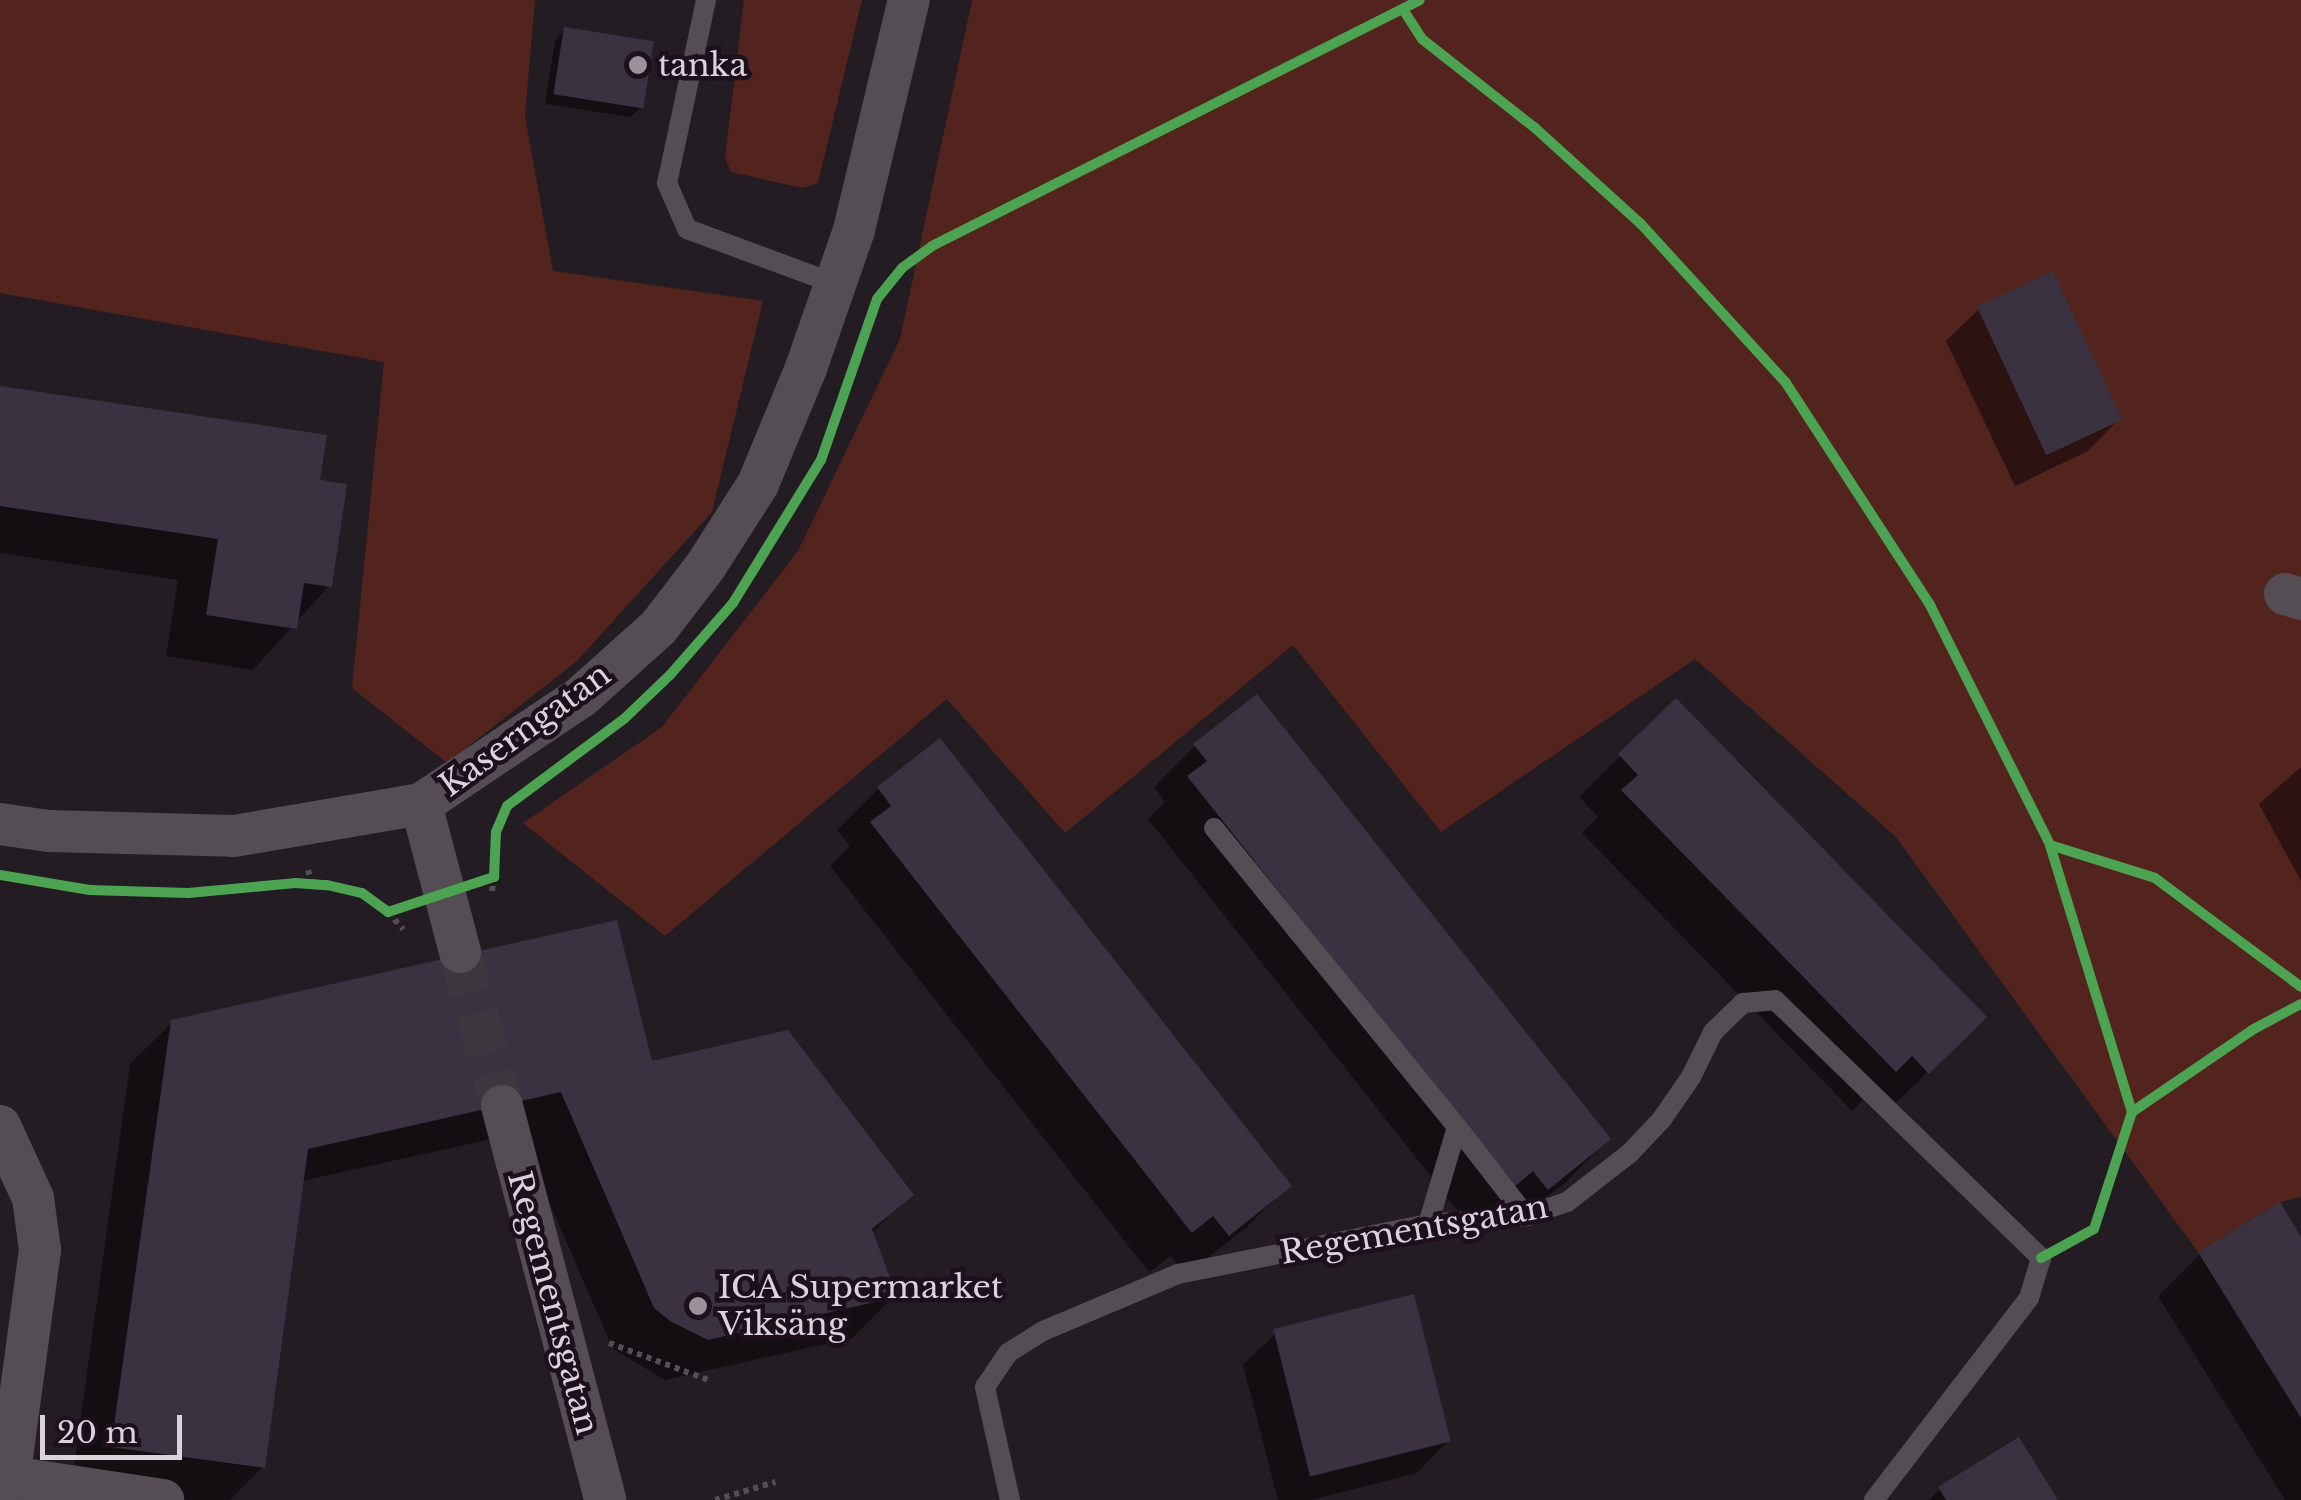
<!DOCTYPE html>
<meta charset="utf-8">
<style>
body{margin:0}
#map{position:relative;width:2301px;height:1500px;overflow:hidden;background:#231c23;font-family:"Libre Baskerville",serif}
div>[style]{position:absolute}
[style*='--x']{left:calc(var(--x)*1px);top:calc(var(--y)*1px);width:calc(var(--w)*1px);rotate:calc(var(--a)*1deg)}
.green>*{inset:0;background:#53231e}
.shadow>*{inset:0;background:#0007}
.building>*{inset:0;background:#3a3241;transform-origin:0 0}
.minor-tunnel>*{height:42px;margin-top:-21px;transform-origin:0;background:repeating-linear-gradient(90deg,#3f373f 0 42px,transparent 0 63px)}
.path>*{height:6px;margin-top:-3px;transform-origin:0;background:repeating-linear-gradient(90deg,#544f54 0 5px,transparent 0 10px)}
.service>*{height:20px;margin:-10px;padding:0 10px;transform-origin:10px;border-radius:10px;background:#544d53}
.minor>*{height:42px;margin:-21px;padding:0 21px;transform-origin:21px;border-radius:21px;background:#544d53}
.cycleway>*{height:10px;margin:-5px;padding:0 5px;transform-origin:5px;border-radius:5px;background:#4ca352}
.dots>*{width:28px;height:28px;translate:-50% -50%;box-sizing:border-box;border:5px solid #1d0f1c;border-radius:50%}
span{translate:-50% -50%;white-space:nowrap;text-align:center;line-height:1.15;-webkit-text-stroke:9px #1d0f1c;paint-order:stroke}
.poi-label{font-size:32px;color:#dcd2db}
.left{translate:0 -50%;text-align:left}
.street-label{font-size:32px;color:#dcd2db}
.scale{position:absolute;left:40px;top:1415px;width:142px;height:45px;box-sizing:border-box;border:5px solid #dcd2db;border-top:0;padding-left:12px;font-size:30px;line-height:35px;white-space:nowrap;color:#dcd2db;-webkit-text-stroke:8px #1d0f1c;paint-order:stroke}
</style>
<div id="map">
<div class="green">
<div style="clip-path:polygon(0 0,535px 0,525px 116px,553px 271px,763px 301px,712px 512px,577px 661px,447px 763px,352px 688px,384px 362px,0 293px)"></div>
<div style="clip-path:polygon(744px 0,862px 0,818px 183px,803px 188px,731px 172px,725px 158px)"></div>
<div style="clip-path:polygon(972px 0,2301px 0,2301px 1197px,2280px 1202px,2198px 1252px,1896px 837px,1695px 659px,1441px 832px,1293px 645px,1065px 833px,947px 699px,665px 936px,523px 823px,662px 727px,798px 551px,900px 339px)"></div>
</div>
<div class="shadow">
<div style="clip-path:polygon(565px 30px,641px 107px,631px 117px,545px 104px,555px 41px)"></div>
<div style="clip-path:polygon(1979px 309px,2120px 418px,2088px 451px,2015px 486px,1946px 341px)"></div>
<div style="clip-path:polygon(0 388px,317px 482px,329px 586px,253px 670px,166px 656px,178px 580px,0 553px)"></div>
<div style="clip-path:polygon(1676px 701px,1983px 1017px,1886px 1113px,1868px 1095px,1852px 1111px,1582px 833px,1598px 817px,1579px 797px)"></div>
<div style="clip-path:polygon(1195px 746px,1608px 1139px,1567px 1181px,1505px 1229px,1490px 1211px,1471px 1227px,1148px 819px,1165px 802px,1154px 787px)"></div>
<div style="clip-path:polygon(2301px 767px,2301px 881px,2259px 804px)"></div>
<div style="clip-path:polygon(878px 789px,1288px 1186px,1247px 1227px,1186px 1275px,1171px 1256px,1149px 1272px,830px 866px,850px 846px,837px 830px)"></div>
<div style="clip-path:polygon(173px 1022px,650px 1064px,910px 1194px,871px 1234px,894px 1296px,852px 1338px,665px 1380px,613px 1349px,519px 1133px,302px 1181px,263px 1467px,230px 1500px,156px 1500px,71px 1488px,130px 1064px)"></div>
<div style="clip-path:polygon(2301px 1241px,2301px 1500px,2285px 1500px,2158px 1296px,2200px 1254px)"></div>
<div style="clip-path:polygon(1276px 1333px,1449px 1440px,1417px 1473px,1311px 1500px,1278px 1500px,1243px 1365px)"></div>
<div style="clip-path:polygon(1940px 1489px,2055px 1500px,1929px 1500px)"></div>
</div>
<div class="building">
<div style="left:564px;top:27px;width:91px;height:68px;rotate:9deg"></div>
<div style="left:2053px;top:271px;width:164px;height:84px;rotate:65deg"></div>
<div style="clip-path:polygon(0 386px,327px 435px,320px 480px,347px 484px,332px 587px,304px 583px,297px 629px,206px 615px,218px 539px,0 506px)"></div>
<div style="clip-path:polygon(1257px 694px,1611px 1139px,1548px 1190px,1533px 1171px,1514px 1187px,1187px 776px,1207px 761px,1193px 744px)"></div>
<div style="clip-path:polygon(1676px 698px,1987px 1017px,1929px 1074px,1912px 1056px,1896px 1072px,1621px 790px,1638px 775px,1618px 754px)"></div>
<div style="clip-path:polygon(940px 738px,1292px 1186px,1229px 1236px,1213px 1216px,1192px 1233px,870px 822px,891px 806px,877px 787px)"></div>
<div style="clip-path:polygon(617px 920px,652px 1061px,788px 1030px,914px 1195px,872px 1229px,897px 1297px,708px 1340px,670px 1321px,654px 1308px,561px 1092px,308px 1149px,265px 1468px,111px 1447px,171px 1020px)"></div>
<div style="clip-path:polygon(2280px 1202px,2301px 1237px,2301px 1418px,2198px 1252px)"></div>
<div style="left:1414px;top:1294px;width:152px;height:145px;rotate:76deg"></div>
<div style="clip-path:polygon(2019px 1437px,2058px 1500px,1946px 1500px,1938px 1487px)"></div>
</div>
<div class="minor-tunnel">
<div style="--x:460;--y:952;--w:160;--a:74.7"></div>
</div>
<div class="path">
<div style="--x:308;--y:870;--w:14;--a:73"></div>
<div style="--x:492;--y:891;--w:14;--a:-82"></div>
<div style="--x:388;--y:912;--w:23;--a:49"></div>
<div style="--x:609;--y:1343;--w:109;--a:20.4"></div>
<div style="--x:715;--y:1500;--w:63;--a:-16.7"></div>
</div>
<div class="service">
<div style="--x:706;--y:0;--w:187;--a:102"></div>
<div style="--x:667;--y:183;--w:50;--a:66.5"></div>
<div style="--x:687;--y:229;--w:159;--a:20.3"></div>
<div style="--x:1214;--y:828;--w:385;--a:50.9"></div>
<div style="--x:1457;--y:1127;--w:101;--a:106.6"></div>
<div style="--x:1457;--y:1127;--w:113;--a:52.2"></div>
<div style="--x:1010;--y:1500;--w:116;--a:-102.5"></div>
<div style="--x:985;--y:1387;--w:41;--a:-55.9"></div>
<div style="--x:1008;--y:1353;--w:41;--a:-32.2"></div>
<div style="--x:1043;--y:1331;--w:147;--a:-22.9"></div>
<div style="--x:1178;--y:1274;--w:255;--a:-11.3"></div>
<div style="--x:1428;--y:1224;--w:98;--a:-4.7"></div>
<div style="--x:1526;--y:1216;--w:43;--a:-18.9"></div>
<div style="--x:1567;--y:1202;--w:80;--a:-37.9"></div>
<div style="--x:1630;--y:1153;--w:47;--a:-46.7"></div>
<div style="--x:1662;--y:1119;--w:51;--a:-55.4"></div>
<div style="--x:1691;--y:1077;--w:50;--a:-63.9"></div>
<div style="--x:1713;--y:1032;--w:42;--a:-44"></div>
<div style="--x:1743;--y:1003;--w:32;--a:-5"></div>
<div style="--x:1775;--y:1000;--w:371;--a:44.1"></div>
<div style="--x:2041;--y:1258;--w:42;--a:106.7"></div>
<div style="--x:2029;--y:1298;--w:255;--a:127.5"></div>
</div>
<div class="minor">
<div style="--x:2285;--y:594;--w:17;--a:17"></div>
<div style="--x:421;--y:804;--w:153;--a:75.2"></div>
<div style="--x:0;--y:824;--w:49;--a:8.3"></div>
<div style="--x:48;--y:831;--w:186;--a:1.5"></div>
<div style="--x:234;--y:836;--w:190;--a:-9.7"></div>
<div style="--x:421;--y:804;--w:192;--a:-33.8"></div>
<div style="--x:581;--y:697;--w:103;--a:-41.9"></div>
<div style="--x:658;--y:628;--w:77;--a:-52.4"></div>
<div style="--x:705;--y:567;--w:98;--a:-57.4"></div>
<div style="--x:758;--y:484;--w:126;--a:-67.5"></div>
<div style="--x:806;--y:368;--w:146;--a:-70.8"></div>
<div style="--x:854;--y:230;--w:236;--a:-76.6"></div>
<div style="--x:502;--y:1106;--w:407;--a:75.3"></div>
<div style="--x:0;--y:1126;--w:79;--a:65.4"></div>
<div style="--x:33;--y:1198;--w:52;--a:82.3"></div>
<div style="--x:40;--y:1250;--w:252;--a:97.7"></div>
<div style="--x:10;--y:1477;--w:155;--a:8.5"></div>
</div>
<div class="cycleway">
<div style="--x:1404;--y:11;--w:33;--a:57"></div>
<div style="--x:1422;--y:39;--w:142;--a:38.2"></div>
<div style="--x:1534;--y:127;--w:144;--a:42.2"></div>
<div style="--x:1641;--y:224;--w:215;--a:47.6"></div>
<div style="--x:1786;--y:383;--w:265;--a:57"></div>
<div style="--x:1930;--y:605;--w:268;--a:63.4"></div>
<div style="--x:2050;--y:845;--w:110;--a:17.4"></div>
<div style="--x:2155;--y:878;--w:182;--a:36.7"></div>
<div style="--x:0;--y:875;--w:91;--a:9.5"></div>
<div style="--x:90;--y:890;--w:98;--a:1.8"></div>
<div style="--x:188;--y:893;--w:107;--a:-5.3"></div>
<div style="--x:295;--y:883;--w:32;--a:4"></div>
<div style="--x:327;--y:885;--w:36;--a:13"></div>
<div style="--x:362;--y:893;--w:32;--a:36"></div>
<div style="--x:388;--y:912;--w:112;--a:-18.3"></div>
<div style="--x:494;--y:877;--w:45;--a:-87.5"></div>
<div style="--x:496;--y:832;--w:28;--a:-67"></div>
<div style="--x:507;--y:806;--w:147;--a:-36.7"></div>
<div style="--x:625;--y:718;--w:62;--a:-43.7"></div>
<div style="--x:670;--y:675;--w:96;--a:-48.8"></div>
<div style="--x:733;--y:603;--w:168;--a:-58.4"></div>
<div style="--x:821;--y:460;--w:170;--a:-70.8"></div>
<div style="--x:877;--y:299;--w:40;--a:-51"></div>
<div style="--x:902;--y:268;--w:37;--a:-36"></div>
<div style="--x:932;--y:246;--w:546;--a:-26.75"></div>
<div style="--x:2132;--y:1112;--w:145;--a:-34.3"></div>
<div style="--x:2252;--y:1030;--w:55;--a:-28"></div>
<div style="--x:2041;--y:1258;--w:60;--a:-28.7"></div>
<div style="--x:2094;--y:1229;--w:123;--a:-72"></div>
<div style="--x:2132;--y:1112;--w:279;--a:-107.1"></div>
</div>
<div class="dots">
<div style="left:638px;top:65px;background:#9b929b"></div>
<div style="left:698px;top:1306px;background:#9b929b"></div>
</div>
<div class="poi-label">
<span class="left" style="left:658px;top:65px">tanka</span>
<span class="left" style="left:718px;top:1306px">ICA Supermarket<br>Viksäng</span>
</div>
<div class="street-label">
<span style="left:525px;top:730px;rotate:-36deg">Kaserngatan</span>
<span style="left:1414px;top:1230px;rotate:-10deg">Regementsgatan</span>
<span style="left:553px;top:1303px;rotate:75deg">Regementsgatan</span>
</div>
<div class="scale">20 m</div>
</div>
